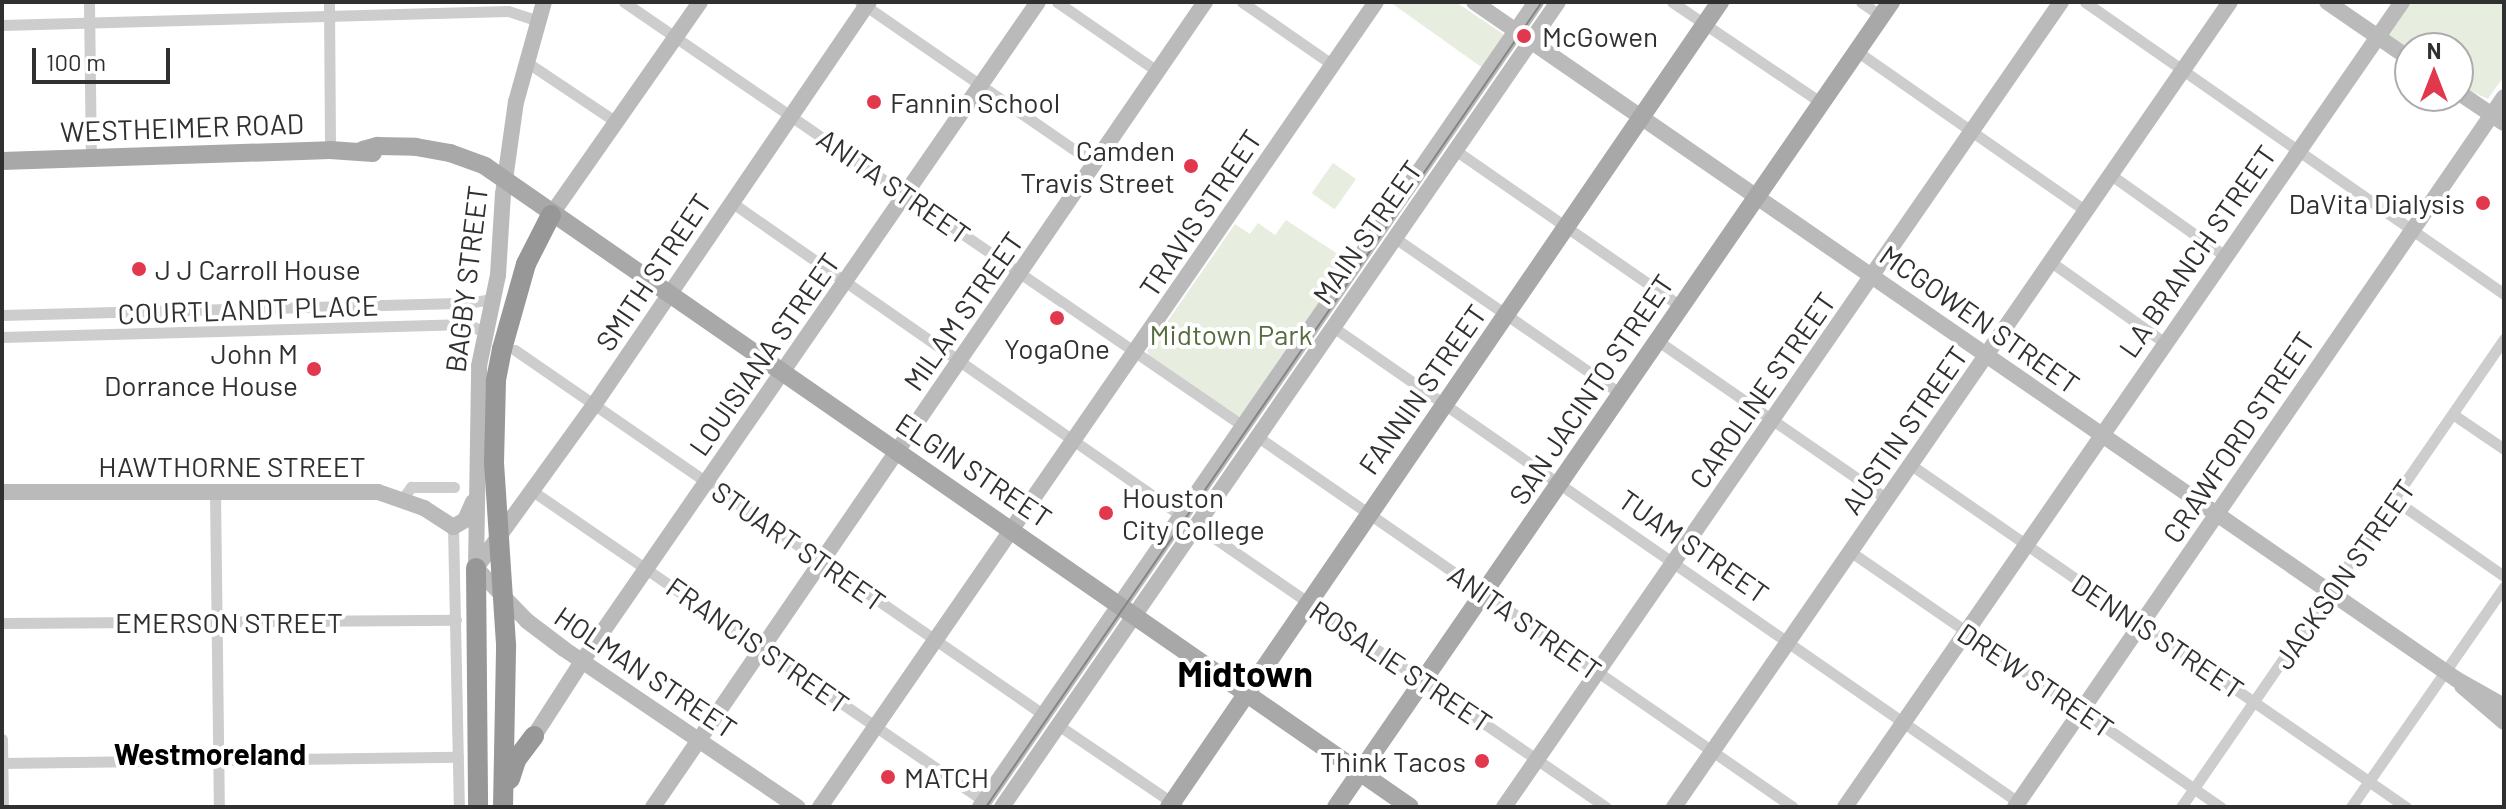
<!DOCTYPE html>
<style>
body{margin:0}
#map{position:relative;width:2506px;height:809px;overflow:hidden;background:#fff;font-family:Barlow,sans-serif}
div>[style]{position:absolute}
[style*='--x']{left:calc(var(--x)*1px);top:calc(var(--y)*1px);width:calc(var(--w)*1px);rotate:calc(var(--a)*1deg)}
.green>*{inset:0;background:#e7eddf;transform-origin:0 0}
.street>*{height:11px;margin:-5.5px;padding:0 5.5px;transform-origin:5.5px;border-radius:5.5px;background:#cdcdcd}
.secondary>*{height:16px;margin:-8px;padding:0 8px;transform-origin:8px;border-radius:8px;background:#bababa}
.primary>*{height:18px;margin:-9px;padding:0 9px;transform-origin:9px;border-radius:9px;background:#a8a8a8}
.highway>*{height:20px;margin:-10px;padding:0 10px;transform-origin:10px;border-radius:10px;background:#979797}
.tram>*{height:2px;margin:-1px;padding:0 1px;transform-origin:1px;border-radius:1px;background:#858585}
.highway-bridge>*{height:20px;margin:-10px;padding:0 10px;transform-origin:10px;border-radius:10px;background:#979797}
.dots>*{width:22px;height:22px;translate:-50% -50%;box-sizing:border-box;border:4px solid #fff;border-radius:50%}
span{translate:-50% -50%;white-space:nowrap;text-align:center;line-height:1.15;-webkit-text-stroke:8px #fff;paint-order:stroke}
.poi-label{font-size:28px;color:#303030}
.left{translate:0 -50%;text-align:left}
.right{translate:-100% -50%;text-align:right}
.street-label{font-size:28px;color:#303030}
.park-label{font-size:28px;color:#566c3e}
.neighbourhood-label{font-size:30px;color:#000;font-weight:700}
.district-label{font-size:36px;color:#000;font-weight:700}
.frame{position:absolute;inset:0;border:4px solid #303030;pointer-events:none}
.north{position:absolute;left:2394px;top:32px;width:80px;height:80px;box-sizing:border-box;background:#fff;border:2px solid #acacac;border-radius:50%;rotate:0deg;font-size:22px;font-weight:700;line-height:32px;text-align:center;color:#303030}
.north::after{content:'';display:block;margin:auto;width:28px;height:36px;background:#e2384e;clip-path:polygon(50% 0,100% 100%,50% 72%,0 100%)}
.scale{position:absolute;left:32px;top:48px;width:138px;height:36px;box-sizing:border-box;border:4px solid #303030;border-top:0;padding-left:10px;font-size:24px;line-height:28px;white-space:nowrap;color:#303030;-webkit-text-stroke:6px #fff;paint-order:stroke}
</style>
<div id="map">
<div class="green">
<div style="clip-path:polygon(1390px 2px,1456px 2px,1506px 36px,1484px 69px)"></div>
<div style="clip-path:polygon(2407px 2px,2504px 2px,2504px 76px,2488px 99px,2458px 85px,2458px 48px,2410px 48px,2410px 52px,2389px 38px,2388px 30px)"></div>
<div style="left:1333px;top:163px;width:28px;height:37px;rotate:35deg"></div>
<div style="clip-path:polygon(1286px 220px,1353px 264px,1244px 417px,1236px 416px,1150px 358px,1147px 351px,1235px 224px,1250px 234px,1258px 223px,1275px 235px)"></div>
</div>
<div class="street">
<div style="--x:89;--y:2;--w:156;--a:89.3"></div>
<div style="--x:329;--y:2;--w:148;--a:89.6"></div>
<div style="--x:624;--y:2;--w:750;--a:34.41"></div>
<div style="--x:860;--y:2;--w:285;--a:34.6"></div>
<div style="--x:1057;--y:2;--w:121;--a:34.6"></div>
<div style="--x:1242;--y:2;--w:111;--a:34.7"></div>
<div style="--x:1672;--y:2;--w:181;--a:34"></div>
<div style="--x:1861;--y:2;--w:24;--a:35"></div>
<div style="--x:2085;--y:2;--w:511;--a:34.87"></div>
<div style="--x:2;--y:25;--w:506;--a:-1.58"></div>
<div style="--x:508;--y:11;--w:29;--a:18"></div>
<div style="--x:1858;--y:52;--w:278;--a:34.9"></div>
<div style="--x:525;--y:61;--w:110;--a:33.8"></div>
<div style="--x:1455;--y:150;--w:276;--a:34.7"></div>
<div style="--x:2111;--y:175;--w:140;--a:35.4"></div>
<div style="--x:731;--y:202;--w:550;--a:34.85"></div>
<div style="--x:1395;--y:238;--w:275;--a:34.6"></div>
<div style="--x:2051;--y:262;--w:140;--a:35.4"></div>
<div style="--x:2;--y:315;--w:465;--a:-1.5"></div>
<div style="--x:467;--y:303;--w:26;--a:-9"></div>
<div style="--x:1333;--y:327;--w:834;--a:34.74"></div>
<div style="--x:2;--y:337;--w:466;--a:-1.6"></div>
<div style="--x:468;--y:324;--w:20;--a:27"></div>
<div style="--x:1658;--y:341;--w:278;--a:34.6"></div>
<div style="--x:515;--y:350;--w:643;--a:34.6"></div>
<div style="--x:2454;--y:415;--w:60;--a:34.2"></div>
<div style="--x:1258;--y:437;--w:650;--a:34.67"></div>
<div style="--x:1911;--y:465;--w:602;--a:34.64"></div>
<div style="--x:531;--y:490;--w:549;--a:34.47"></div>
<div style="--x:215;--y:491;--w:316;--a:89.3"></div>
<div style="--x:403;--y:498;--w:14;--a:-54"></div>
<div style="--x:411;--y:487;--w:43;--a:0"></div>
<div style="--x:2396;--y:501;--w:131;--a:34.8"></div>
<div style="--x:1197;--y:526;--w:496;--a:34.5"></div>
<div style="--x:453;--y:527;--w:280;--a:88.8"></div>
<div style="--x:1851;--y:552;--w:449;--a:34.6"></div>
<div style="--x:2;--y:623;--w:454;--a:-0.4"></div>
<div style="--x:1058;--y:725;--w:144;--a:34.2"></div>
<div style="--x:2;--y:739;--w:68;--a:89.2"></div>
<div style="--x:2;--y:763;--w:456;--a:-0.8"></div>
<div style="--x:2181;--y:807;--w:569;--a:-55.39"></div>
<div style="--x:2351;--y:807;--w:268;--a:-55.2"></div>
</div>
<div class="secondary">
<div style="--x:1474;--y:2;--w:1193;--a:34.58"></div>
<div style="--x:2456;--y:679;--w:55;--a:29.4"></div>
<div style="--x:2327;--y:2;--w:101;--a:34.5"></div>
<div style="--x:2458;--y:92;--w:55;--a:34"></div>
<div style="--x:551;--y:215;--w:260;--a:-55"></div>
<div style="--x:2;--y:492;--w:376;--a:0"></div>
<div style="--x:378;--y:492;--w:49;--a:19.2"></div>
<div style="--x:424;--y:508;--w:35;--a:33"></div>
<div style="--x:453;--y:527;--w:14;--a:-30"></div>
<div style="--x:465;--y:520;--w:20;--a:-66"></div>
<div style="--x:476;--y:568;--w:201;--a:-54.1"></div>
<div style="--x:594;--y:405;--w:488;--a:-55.7"></div>
<div style="--x:476;--y:568;--w:202;--a:-89.1"></div>
<div style="--x:479;--y:366;--w:93;--a:-78.2"></div>
<div style="--x:498;--y:275;--w:81;--a:-86.5"></div>
<div style="--x:503;--y:194;--w:93;--a:-82"></div>
<div style="--x:516;--y:102;--w:104;--a:-74.4"></div>
<div style="--x:476;--y:568;--w:74;--a:46.1"></div>
<div style="--x:527;--y:621;--w:46;--a:37.1"></div>
<div style="--x:564;--y:649;--w:282;--a:34.1"></div>
<div style="--x:2462;--y:686;--w:55;--a:40.6"></div>
<div style="--x:534;--y:736;--w:90;--a:-57.2"></div>
<div style="--x:583;--y:660;--w:800;--a:-55.34"></div>
<div style="--x:653;--y:807;--w:976;--a:-55.56"></div>
<div style="--x:820;--y:807;--w:978;--a:-55.37"></div>
<div style="--x:980;--y:807;--w:978;--a:-55.37"></div>
<div style="--x:1002;--y:807;--w:978;--a:-55.37"></div>
<div style="--x:1504;--y:807;--w:979;--a:-55.32"></div>
<div style="--x:1674;--y:807;--w:978;--a:-55.37"></div>
<div style="--x:1845;--y:807;--w:979;--a:-55.32"></div>
<div style="--x:2015;--y:807;--w:862;--a:-55.44"></div>
</div>
<div class="primary">
<div style="--x:363;--y:150;--w:15;--a:-16"></div>
<div style="--x:377;--y:146;--w:39;--a:1"></div>
<div style="--x:416;--y:147;--w:35;--a:10"></div>
<div style="--x:450;--y:153;--w:37;--a:20"></div>
<div style="--x:485;--y:166;--w:1125;--a:34.72"></div>
<div style="--x:2;--y:161;--w:328;--a:-1.9"></div>
<div style="--x:330;--y:150;--w:43;--a:4"></div>
<div style="--x:1169;--y:807;--w:976;--a:-55.61"></div>
<div style="--x:1336;--y:807;--w:978;--a:-55.42"></div>
</div>
<div class="highway">
<div style="--x:502;--y:349;--w:88;--a:-74.2"></div>
<div style="--x:526;--y:264;--w:55;--a:-63"></div>
<div style="--x:476;--y:568;--w:239;--a:89.5"></div>
<div style="--x:510;--y:779;--w:20;--a:-72"></div>
<div style="--x:516;--y:760;--w:30;--a:-53"></div>
<div style="--x:503;--y:807;--w:161;--a:-88.9"></div>
</div>
<div class="tram">
<div style="--x:986;--y:807;--w:978;--a:-55.37"></div>
</div>
<div class="highway-bridge">
<div style="--x:502;--y:349;--w:33;--a:101"></div>
<div style="--x:496;--y:381;--w:82;--a:91.4"></div>
<div style="--x:494;--y:463;--w:183;--a:86.2"></div>
</div>
<div class="dots">
<div style="left:1524px;top:36px;background:#e2384e"></div>
<div style="left:874px;top:102px;background:#e2384e"></div>
<div style="left:1191px;top:166px;background:#e2384e"></div>
<div style="left:2483px;top:203px;background:#e2384e"></div>
<div style="left:139px;top:269px;background:#e2384e"></div>
<div style="left:1057px;top:318px;background:#e2384e"></div>
<div style="left:314px;top:369px;background:#e2384e"></div>
<div style="left:1106px;top:513px;background:#e2384e"></div>
<div style="left:1482px;top:761px;background:#e2384e"></div>
<div style="left:888px;top:777px;background:#e2384e"></div>
</div>
<div class="poi-label">
<span class="left" style="left:1542px;top:36px">McGowen</span>
<span class="left" style="left:890px;top:102px">Fannin School</span>
<span class="right" style="left:1175px;top:166px">Camden<br>Travis Street</span>
<span class="right" style="left:2465px;top:203px">DaVita Dialysis</span>
<span class="left" style="left:155px;top:269px">J J Carroll House</span>
<span style="left:1057px;top:348px">YogaOne</span>
<span class="right" style="left:298px;top:369px">John M<br>Dorrance House</span>
<span class="left" style="left:1122px;top:513px">Houston<br>City College</span>
<span class="right" style="left:1466px;top:761px">Think Tacos</span>
<span class="left" style="left:904px;top:777px">MATCH</span>
</div>
<div class="street-label">
<span style="left:182px;top:127px;rotate:-2deg">WESTHEIMER ROAD</span>
<span style="left:894px;top:186px;rotate:35deg">ANITA STREET</span>
<span style="left:1200px;top:213px;rotate:-56deg">TRAVIS STREET</span>
<span style="left:1367px;top:232px;rotate:-55deg">MAIN STREET</span>
<span style="left:2197px;top:251px;rotate:-55deg">LA BRANCH STREET</span>
<span style="left:653px;top:272px;rotate:-56deg">SMITH STREET</span>
<span style="left:466px;top:279px;rotate:-83deg">BAGBY STREET</span>
<span style="left:248px;top:309px;rotate:-2deg">COURTLANDT PLACE</span>
<span style="left:963px;top:311px;rotate:-55deg">MILAM STREET</span>
<span style="left:1980px;top:319px;rotate:35deg">MCGOWEN STREET</span>
<span style="left:764px;top:354px;rotate:-55deg">LOUISIANA STREET</span>
<span style="left:1422px;top:389px;rotate:-55deg">FANNIN STREET</span>
<span style="left:1591px;top:389px;rotate:-56deg">SAN JACINTO STREET</span>
<span style="left:1762px;top:390px;rotate:-55deg">CAROLINE STREET</span>
<span style="left:1904px;top:430px;rotate:-55deg">AUSTIN STREET</span>
<span style="left:2238px;top:437px;rotate:-56deg">CRAWFORD STREET</span>
<span style="left:232px;top:466px">HAWTHORNE STREET</span>
<span style="left:974px;top:470px;rotate:34deg">ELGIN STREET</span>
<span style="left:799px;top:546px;rotate:35deg">STUART STREET</span>
<span style="left:1694px;top:546px;rotate:35deg">TUAM STREET</span>
<span style="left:2344px;top:574px;rotate:-55deg">JACKSON STREET</span>
<span style="left:229px;top:622px">EMERSON STREET</span>
<span style="left:1525px;top:622px;rotate:35deg">ANITA STREET</span>
<span style="left:2158px;top:636px;rotate:34deg">DENNIS STREET</span>
<span style="left:758px;top:645px;rotate:35deg">FRANCIS STREET</span>
<span style="left:1401px;top:666px;rotate:34deg">ROSALIE STREET</span>
<span style="left:646px;top:672px;rotate:34deg">HOLMAN STREET</span>
<span style="left:2036px;top:680px;rotate:34deg">DREW STREET</span>
</div>
<div class="park-label">
<span style="left:1231px;top:334px">Midtown Park</span>
</div>
<div class="neighbourhood-label">
<span style="left:210px;top:753px">Westmoreland</span>
</div>
<div class="district-label">
<span style="left:1245px;top:673px">Midtown</span>
</div>
<div class="frame"></div>
<div class="north">N</div>
<div class="scale">100 m</div>
</div>
